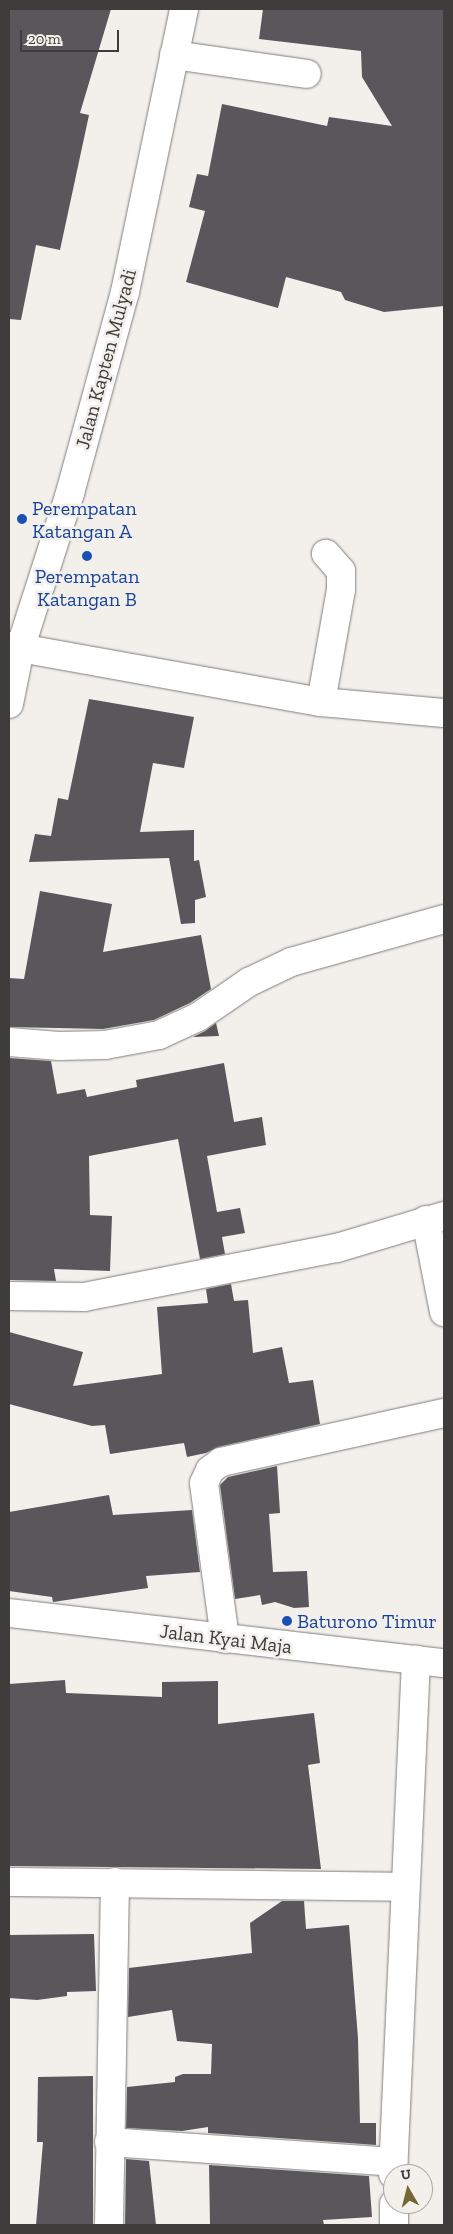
<!DOCTYPE html>
<style>
body{margin:0}
#map{position:relative;width:453px;height:2234px;overflow:hidden;background:#f3f0ec;font-family:"Zilla Slab",serif}
div>[style]{position:absolute}
[style*='--x']{left:calc(var(--x)*1px);top:calc(var(--y)*1px);width:calc(var(--w)*1px);rotate:calc(var(--a)*1deg)}
.building>*{inset:0;background:#59575b}
.roads{filter:drop-shadow(0 0 1px #7f7d79) drop-shadow(0 0 1px #7f7d79)}
.minor>*{height:28px;margin:-14px;padding:0 14px;transform-origin:14px;border-radius:14px;background:#fff}
.major>*{height:28px;margin:-14px;padding:0 14px;transform-origin:14px;border-radius:14px;background:#fff}
.dots>*{width:14px;height:14px;translate:-50% -50%;box-sizing:border-box;border:2px solid #f3f0ec;border-radius:50%}
span{translate:-50% -50%;white-space:nowrap;text-align:center;line-height:1.15;-webkit-text-stroke:5px #f3f0ec;paint-order:stroke}
.street-label{font-size:20px;color:#3e3d3b}
.transit-label{font-size:20px;color:#164399}
.left{translate:0 -50%;text-align:left}
.frame{position:absolute;inset:0;border:10px solid #3e3d3b;pointer-events:none}
.north{position:absolute;left:383px;top:2164px;width:50px;height:50px;box-sizing:border-box;background:#f3f0ec;border:1px solid #aba8a5;border-radius:50%;rotate:352deg;font-size:14px;font-weight:700;line-height:20px;text-align:center;color:#3e3d3b}
.north::after{content:'';display:block;margin:auto;width:18px;height:22px;background:#756734;clip-path:polygon(50% 0,100% 100%,50% 72%,0 100%)}
.scale{position:absolute;left:20px;top:30px;width:99px;height:22px;box-sizing:border-box;border:2px solid #3e3d3b;border-top:0;padding-left:6px;font-size:15px;line-height:18px;white-space:nowrap;color:#3e3d3b;-webkit-text-stroke:4px #f3f0ec;paint-order:stroke}
</style>
<div id="map">
<div class="building">
<div style="clip-path:polygon(9px 9px,111px 9px,80px 113px,89px 115px,60px 250px,36px 245px,21px 320px,9px 319px)"></div>
<div style="clip-path:polygon(263px 9px,444px 9px,444px 306px,384px 312px,345px 300px,341px 292px,286px 277px,278px 308px,186px 282px,205px 211px,189px 207px,197px 174px,208px 176px,222px 104px,327px 126px,329px 117px,392px 126px,362px 77px,361px 51px,259px 39px)"></div>
<div style="clip-path:polygon(89px 699px,194px 717px,184px 768px,153px 763px,140px 832px,194px 830px,194px 861px,199px 860px,206px 897px,195px 900px,195px 923px,181px 924px,169px 858px,29px 862px,35px 834px,51px 836px,58px 798px,68px 800px)"></div>
<div style="clip-path:polygon(40px 891px,112px 904px,103px 952px,201px 935px,211px 989px,190px 1003px,154px 1020px,103px 1029px,9px 1027px,9px 978px,24px 979px)"></div>
<div style="clip-path:polygon(216px 1023px,219px 1036px,193px 1037px,205px 1031px)"></div>
<div style="clip-path:polygon(9px 1058px,51px 1061px,57px 1094px,85px 1089px,87px 1097px,137px 1087px,136px 1080px,224px 1063px,234px 1122px,262px 1117px,266px 1145px,207px 1156px,217px 1212px,240px 1208px,245px 1233px,222px 1237px,225px 1254px,200px 1259px,178px 1139px,89px 1156px,90px 1215px,112px 1216px,110px 1271px,54px 1269px,56px 1281px,9px 1280px)"></div>
<div style="clip-path:polygon(231px 1284px,234px 1301px,248px 1300px,253px 1353px,282px 1347px,289px 1383px,313px 1380px,320px 1424px,218px 1447px,206px 1453px,187px 1457px,184px 1443px,110px 1454px,105px 1425px,92px 1426px,9px 1404px,9px 1332px,83px 1352px,73px 1386px,162px 1374px,157px 1307px,208px 1303px,206px 1289px)"></div>
<div style="clip-path:polygon(277px 1466px,280px 1513px,269px 1514px,273px 1572px,307px 1571px,309px 1607px,294px 1608px,275px 1602px,262px 1605px,260px 1595px,235px 1599px,220px 1485px,228px 1477px)"></div>
<div style="clip-path:polygon(109px 1495px,113px 1515px,192px 1510px,200px 1572px,146px 1576px,148px 1588px,53px 1602px,52px 1597px,9px 1591px,9px 1512px)"></div>
<div style="clip-path:polygon(65px 1680px,66px 1693px,162px 1697px,162px 1682px,218px 1681px,218px 1724px,314px 1713px,320px 1763px,308px 1765px,321px 1869px,9px 1866px,9px 1684px)"></div>
<div style="clip-path:polygon(282px 1901px,304px 1901px,306px 1929px,349px 1925px,358px 2038px,360px 2123px,376px 2123px,376px 2145px,208px 2133px,208px 2127px,182px 2131px,126px 2128px,127px 2087px,175px 2082px,175px 2077px,183px 2074px,211px 2074px,212px 2044px,177px 2041px,172px 2010px,128px 2017px,129px 1968px,252px 1953px,250px 1923px)"></div>
<div style="clip-path:polygon(94px 1934px,96px 1991px,67px 1992px,67px 1996px,37px 2000px,9px 1998px,9px 1935px)"></div>
<div style="clip-path:polygon(93px 2076px,93px 2225px,36px 2225px,43px 2142px,37px 2142px,38px 2077px)"></div>
<div style="clip-path:polygon(126px 2159px,149px 2161px,156px 2225px,125px 2225px)"></div>
<div style="clip-path:polygon(209px 2165px,369px 2176px,372px 2217px,323px 2220px,324px 2225px,210px 2225px)"></div>
</div>
<div class="roads">
<div class="minor">
<div style="--x:174;--y:55;--w:134;--a:8.1"></div>
<div style="--x:9;--y:646;--w:317;--a:10.2"></div>
<div style="--x:321;--y:702;--w:123;--a:5.1"></div>
<div style="--x:321;--y:702;--w:114;--a:-79.9"></div>
<div style="--x:341;--y:590;--w:19;--a:-90"></div>
<div style="--x:341;--y:571;--w:23;--a:-131"></div>
<div style="--x:9;--y:1042;--w:50;--a:4.6"></div>
<div style="--x:59;--y:1046;--w:46;--a:-1.2"></div>
<div style="--x:105;--y:1045;--w:55;--a:-10.5"></div>
<div style="--x:159;--y:1035;--w:43;--a:-24.8"></div>
<div style="--x:198;--y:1017;--w:62;--a:-34.5"></div>
<div style="--x:249;--y:982;--w:47;--a:-25.5"></div>
<div style="--x:291;--y:962;--w:159;--a:-15.7"></div>
<div style="--x:426;--y:1220;--w:94;--a:78.9"></div>
<div style="--x:9;--y:1296;--w:75;--a:0.8"></div>
<div style="--x:84;--y:1297;--w:258;--a:-11"></div>
<div style="--x:337;--y:1248;--w:112;--a:-16.7"></div>
<div style="--x:225;--y:1639;--w:157;--a:-97.7"></div>
<div style="--x:204;--y:1483;--w:14;--a:-65"></div>
<div style="--x:210;--y:1470;--w:14;--a:-36"></div>
<div style="--x:221;--y:1462;--w:228;--a:-12.4"></div>
<div style="--x:9;--y:1882;--w:395;--a:0.7"></div>
<div style="--x:109;--y:2142;--w:285;--a:4"></div>
<div style="--x:393;--y:2174;--w:515;--a:-87.44"></div>
<div style="--x:394;--y:2204;--w:21;--a:90"></div>
<div style="--x:109;--y:2225;--w:343;--a:-89"></div>
</div>
<div class="major">
<div style="--x:9;--y:704;--w:56;--a:-78.7"></div>
<div style="--x:20;--y:649;--w:164;--a:-72.2"></div>
<div style="--x:70;--y:493;--w:208;--a:-74.7"></div>
<div style="--x:125;--y:292;--w:289;--a:-78.2"></div>
<div style="--x:9;--y:1613;--w:438;--a:6.6"></div>
</div>
</div>
<div class="dots">
<div style="left:22px;top:519px;background:#1a4fb4"></div>
<div style="left:87px;top:556px;background:#1a4fb4"></div>
<div style="left:287px;top:1621px;background:#1a4fb4"></div>
</div>
<div class="street-label">
<span style="left:106px;top:359px;rotate:-75deg">Jalan Kapten Mulyadi</span>
<span style="left:226px;top:1639px;rotate:7deg">Jalan Kyai Maja</span>
</div>
<div class="transit-label">
<span class="left" style="left:32px;top:520px">Perempatan<br>Katangan A</span>
<span style="left:87px;top:588px">Perempatan<br>Katangan B</span>
<span class="left" style="left:297px;top:1621px">Baturono Timur</span>
</div>
<div class="frame"></div>
<div class="north">U</div>
<div class="scale">20 m</div>
</div>
